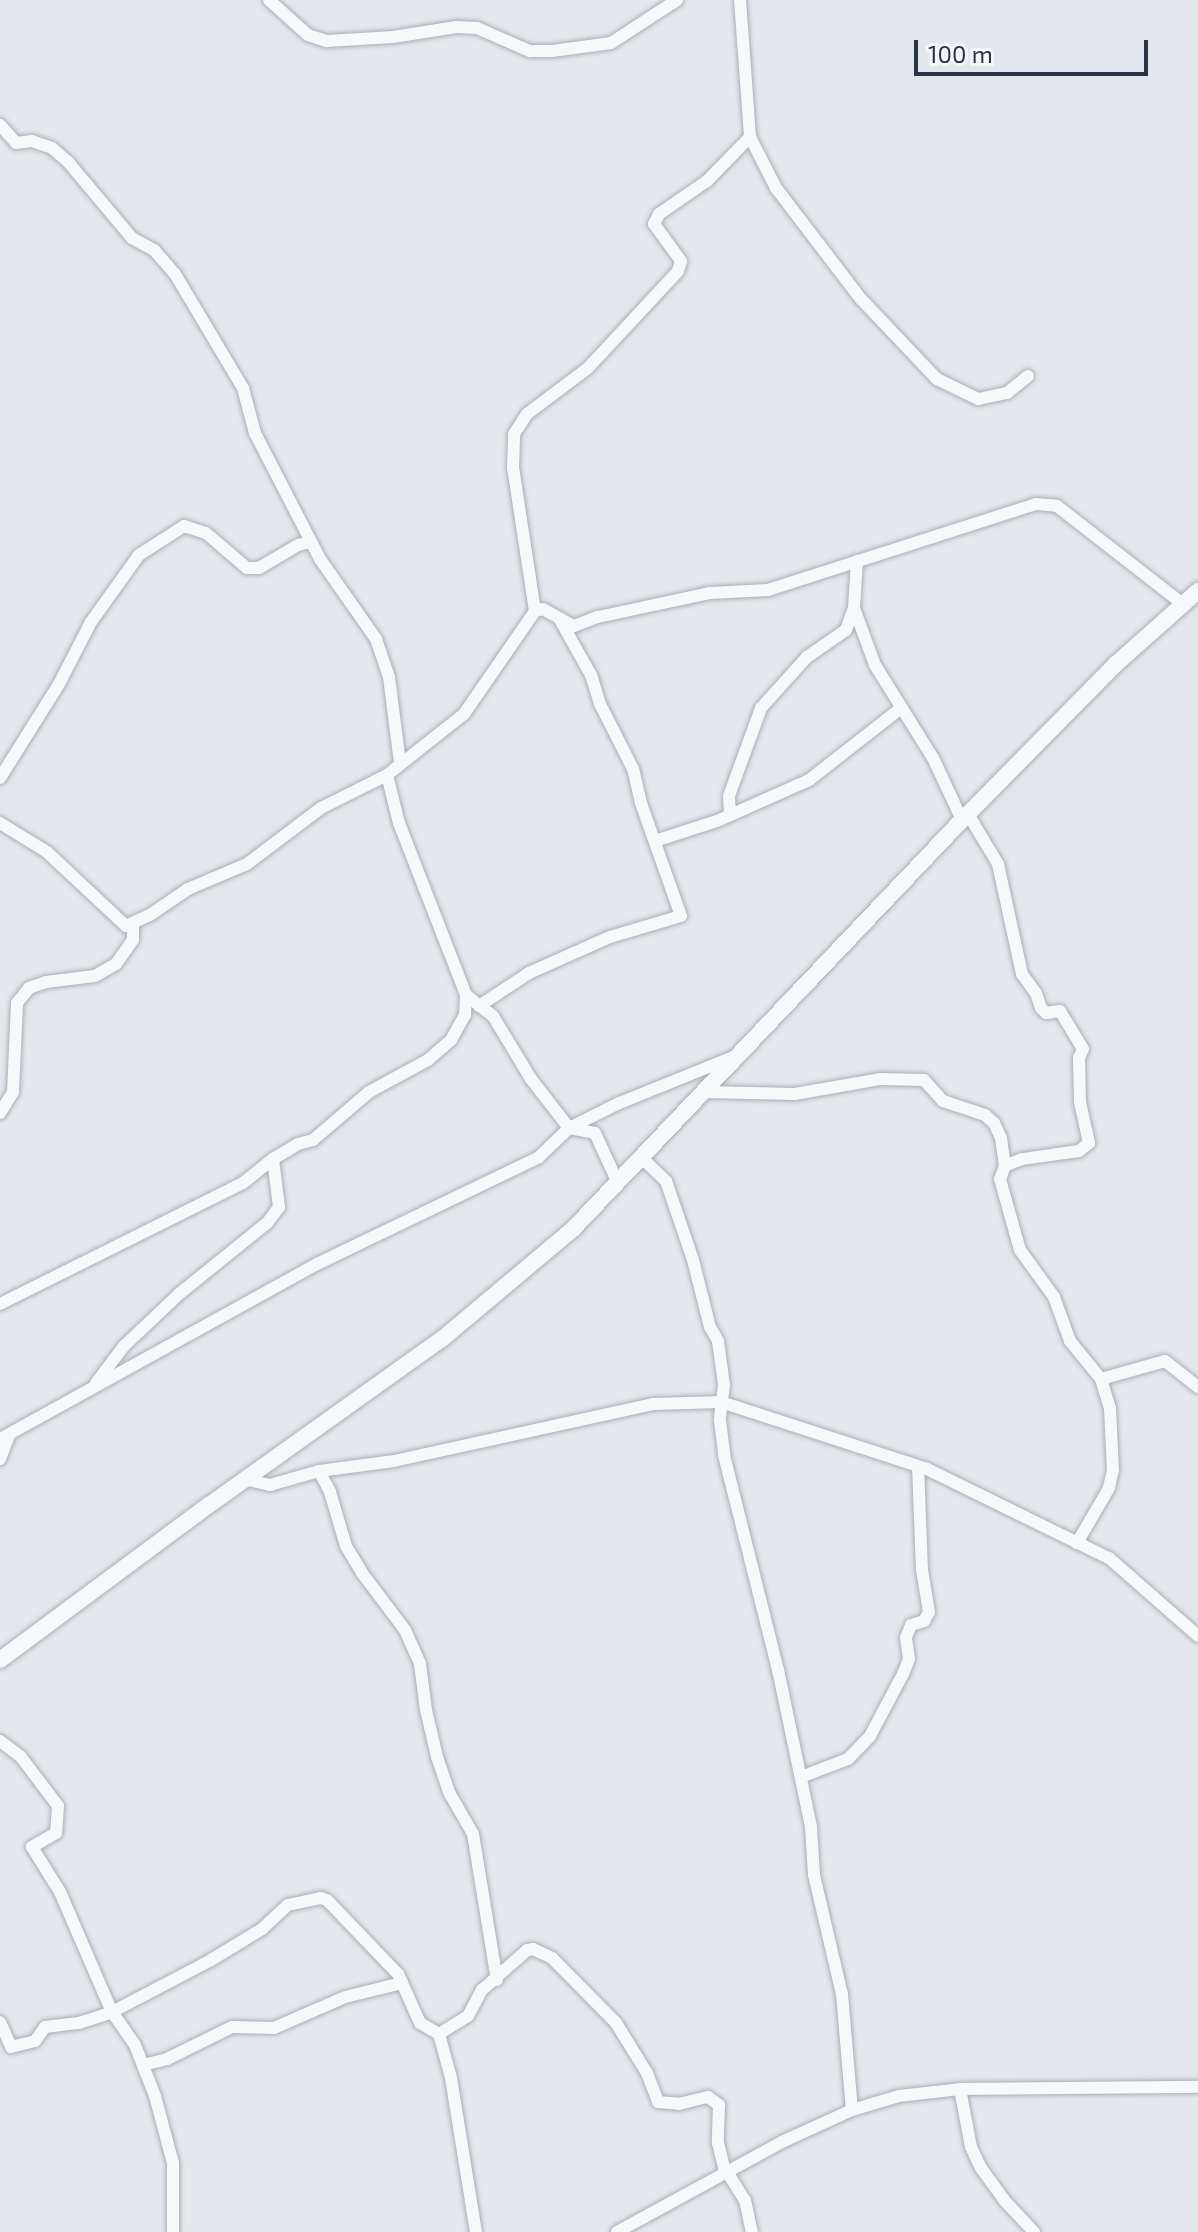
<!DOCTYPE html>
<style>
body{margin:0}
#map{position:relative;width:1198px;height:2232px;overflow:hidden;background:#e4e7ec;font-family:"Exo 2",sans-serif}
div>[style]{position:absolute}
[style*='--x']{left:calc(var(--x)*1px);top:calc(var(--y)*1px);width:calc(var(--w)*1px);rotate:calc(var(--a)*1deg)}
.roads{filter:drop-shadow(0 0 2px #a9aeb7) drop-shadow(0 0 2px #a9aeb7)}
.minor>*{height:12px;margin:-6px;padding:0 6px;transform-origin:6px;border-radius:6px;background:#f7f8fa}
.tertiary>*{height:16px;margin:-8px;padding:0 8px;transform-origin:8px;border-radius:8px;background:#f7f8fa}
span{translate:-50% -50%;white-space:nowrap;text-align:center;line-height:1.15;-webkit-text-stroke:7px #f4f6f9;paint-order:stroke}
.scale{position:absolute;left:914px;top:40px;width:234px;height:36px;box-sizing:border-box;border:4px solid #2b3445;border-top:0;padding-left:10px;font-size:24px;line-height:28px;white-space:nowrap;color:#2b3445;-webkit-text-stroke:6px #f4f6f9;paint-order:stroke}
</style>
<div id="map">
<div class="roads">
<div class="minor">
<div style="--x:269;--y:0;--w:52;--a:41.9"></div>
<div style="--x:308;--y:35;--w:20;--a:18"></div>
<div style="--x:327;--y:41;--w:66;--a:-3.5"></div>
<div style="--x:393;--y:37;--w:64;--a:-9"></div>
<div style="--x:456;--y:27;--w:21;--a:3"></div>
<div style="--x:477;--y:28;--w:58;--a:23.5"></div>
<div style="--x:530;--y:51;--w:22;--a:0"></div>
<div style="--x:552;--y:51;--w:60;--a:-7.7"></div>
<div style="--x:611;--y:43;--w:79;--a:-33.1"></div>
<div style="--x:740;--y:0;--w:137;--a:85.8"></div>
<div style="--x:750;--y:137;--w:57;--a:63"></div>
<div style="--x:776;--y:188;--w:140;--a:52.6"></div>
<div style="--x:861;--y:299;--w:110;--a:46.5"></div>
<div style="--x:937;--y:379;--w:46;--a:26"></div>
<div style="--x:978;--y:399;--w:30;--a:-12"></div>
<div style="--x:1007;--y:393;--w:27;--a:-39"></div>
<div style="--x:0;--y:125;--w:24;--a:48"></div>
<div style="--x:16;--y:143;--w:16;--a:-7"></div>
<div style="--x:32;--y:141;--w:21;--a:19"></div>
<div style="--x:52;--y:148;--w:23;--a:41"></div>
<div style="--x:69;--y:163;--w:98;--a:50"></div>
<div style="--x:132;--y:238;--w:26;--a:29"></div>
<div style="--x:155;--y:251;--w:30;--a:49"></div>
<div style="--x:175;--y:274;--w:133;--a:59.2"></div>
<div style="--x:243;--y:388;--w:47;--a:75.1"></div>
<div style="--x:255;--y:433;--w:142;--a:62.7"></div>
<div style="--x:320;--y:559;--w:98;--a:55"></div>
<div style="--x:376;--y:639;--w:40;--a:71.1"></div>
<div style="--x:389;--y:677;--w:87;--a:82.7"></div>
<div style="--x:857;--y:561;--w:47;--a:93.7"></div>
<div style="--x:854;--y:608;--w:61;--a:69.8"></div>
<div style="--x:875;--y:665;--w:110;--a:58.1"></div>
<div style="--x:933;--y:758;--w:68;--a:64.9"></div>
<div style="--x:535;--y:611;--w:145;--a:-98.7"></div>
<div style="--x:513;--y:468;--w:34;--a:-88"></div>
<div style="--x:514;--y:434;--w:24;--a:-57"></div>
<div style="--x:527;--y:414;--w:76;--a:-37"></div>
<div style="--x:588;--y:368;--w:132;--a:-47.1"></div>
<div style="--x:678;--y:271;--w:10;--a:-73"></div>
<div style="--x:681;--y:261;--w:46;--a:-126.1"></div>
<div style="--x:654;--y:224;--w:11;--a:-63"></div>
<div style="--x:659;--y:214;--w:58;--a:-34.5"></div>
<div style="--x:707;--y:181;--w:62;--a:-45.7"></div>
<div style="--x:387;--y:775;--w:49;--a:76"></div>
<div style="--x:399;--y:823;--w:185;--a:68.7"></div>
<div style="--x:466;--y:995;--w:34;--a:38"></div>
<div style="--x:493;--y:1016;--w:74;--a:58.9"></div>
<div style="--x:531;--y:1079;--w:62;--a:52.2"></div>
<div style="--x:569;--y:1128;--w:26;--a:11"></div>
<div style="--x:595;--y:1133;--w:55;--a:65.3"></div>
<div style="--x:0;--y:778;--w:111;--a:-57.9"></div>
<div style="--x:59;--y:684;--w:70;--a:-62.7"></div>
<div style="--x:91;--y:622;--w:82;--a:-54.4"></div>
<div style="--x:139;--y:555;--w:54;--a:-32.8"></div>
<div style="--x:184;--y:526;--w:23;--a:18"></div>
<div style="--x:206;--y:533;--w:54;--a:40.5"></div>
<div style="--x:247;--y:568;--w:12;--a:0"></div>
<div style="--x:259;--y:568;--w:45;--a:-30.5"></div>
<div style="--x:298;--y:545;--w:12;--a:-14"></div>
<div style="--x:968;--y:814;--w:58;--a:59"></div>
<div style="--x:998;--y:864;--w:113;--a:77.7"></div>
<div style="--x:1022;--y:974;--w:24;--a:54"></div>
<div style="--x:1036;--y:993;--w:16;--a:72"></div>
<div style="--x:1041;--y:1008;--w:7;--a:45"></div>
<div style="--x:1046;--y:1013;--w:14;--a:-8"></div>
<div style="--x:1060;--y:1011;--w:44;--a:58.8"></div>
<div style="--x:1083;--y:1049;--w:10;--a:114"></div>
<div style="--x:1079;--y:1058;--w:44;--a:88.7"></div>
<div style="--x:1080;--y:1102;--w:42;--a:77.6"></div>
<div style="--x:1089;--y:1143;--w:13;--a:141"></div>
<div style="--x:1079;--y:1151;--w:58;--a:172"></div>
<div style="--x:1022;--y:1159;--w:18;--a:158"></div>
<div style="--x:1005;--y:1166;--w:14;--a:111"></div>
<div style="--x:1000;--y:1179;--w:74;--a:74.3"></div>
<div style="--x:1020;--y:1250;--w:58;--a:54.1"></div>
<div style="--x:1054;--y:1297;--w:47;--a:70"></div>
<div style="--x:1070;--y:1341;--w:49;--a:50.8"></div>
<div style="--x:1101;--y:1379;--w:31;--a:73"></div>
<div style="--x:1110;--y:1409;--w:61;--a:87.2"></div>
<div style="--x:1113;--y:1470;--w:18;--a:103"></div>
<div style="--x:1109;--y:1488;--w:64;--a:120.2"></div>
<div style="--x:730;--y:815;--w:19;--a:-93"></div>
<div style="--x:729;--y:796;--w:94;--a:-70"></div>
<div style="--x:761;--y:708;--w:69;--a:-48"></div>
<div style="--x:807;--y:657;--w:47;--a:-34.7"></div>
<div style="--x:846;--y:630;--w:23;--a:-70"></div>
<div style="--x:0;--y:823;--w:55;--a:31.7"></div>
<div style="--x:47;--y:852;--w:108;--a:43.1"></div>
<div style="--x:126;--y:926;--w:26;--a:-25"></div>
<div style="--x:150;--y:915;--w:46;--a:-34.4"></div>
<div style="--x:188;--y:889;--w:64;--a:-23"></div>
<div style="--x:247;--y:864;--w:93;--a:-37.1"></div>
<div style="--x:321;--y:808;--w:74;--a:-26.6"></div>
<div style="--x:387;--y:775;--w:98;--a:-38.4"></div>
<div style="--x:464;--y:714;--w:125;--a:-55.4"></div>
<div style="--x:535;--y:611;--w:8;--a:-14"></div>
<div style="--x:543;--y:609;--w:35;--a:29"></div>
<div style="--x:574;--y:626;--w:26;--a:-21"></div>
<div style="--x:598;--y:617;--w:115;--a:-12.1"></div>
<div style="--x:710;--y:593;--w:58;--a:-3"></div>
<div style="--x:768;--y:590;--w:281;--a:-17.8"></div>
<div style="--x:1036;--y:504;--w:21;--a:5"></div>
<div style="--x:1057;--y:506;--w:161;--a:37.9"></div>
<div style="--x:655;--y:841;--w:65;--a:-17.9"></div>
<div style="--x:717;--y:821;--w:101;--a:-24"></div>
<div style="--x:809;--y:780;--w:117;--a:-38"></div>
<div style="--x:479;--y:1006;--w:60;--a:-33.4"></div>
<div style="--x:529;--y:973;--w:89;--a:-24"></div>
<div style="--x:610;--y:937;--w:74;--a:-16.5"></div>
<div style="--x:681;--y:916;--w:120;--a:-109.5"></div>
<div style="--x:641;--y:803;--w:35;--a:-103"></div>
<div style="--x:633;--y:769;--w:73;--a:-116.9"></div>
<div style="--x:600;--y:704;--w:30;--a:-107"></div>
<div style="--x:591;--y:675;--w:65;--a:-119.3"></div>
<div style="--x:706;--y:1092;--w:89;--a:1.3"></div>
<div style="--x:795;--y:1094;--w:86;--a:-10"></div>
<div style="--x:880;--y:1079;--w:44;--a:1.3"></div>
<div style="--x:924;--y:1080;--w:28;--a:48"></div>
<div style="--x:943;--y:1101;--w:44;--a:18.4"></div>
<div style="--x:985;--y:1115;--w:12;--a:42"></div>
<div style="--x:994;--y:1123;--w:17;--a:65"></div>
<div style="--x:1001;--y:1138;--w:28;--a:82"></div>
<div style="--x:0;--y:1113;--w:25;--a:-58"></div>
<div style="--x:13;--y:1092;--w:89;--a:-87.4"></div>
<div style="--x:17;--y:1003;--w:19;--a:-51"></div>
<div style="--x:29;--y:988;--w:18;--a:-19"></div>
<div style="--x:46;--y:982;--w:49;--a:-7"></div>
<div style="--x:95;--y:976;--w:24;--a:-30"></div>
<div style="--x:116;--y:964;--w:29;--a:-55"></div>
<div style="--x:133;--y:940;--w:16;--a:-90"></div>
<div style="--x:643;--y:1159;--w:32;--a:44"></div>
<div style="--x:666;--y:1181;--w:83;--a:71.1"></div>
<div style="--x:693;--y:1260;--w:69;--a:75.8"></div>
<div style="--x:710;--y:1327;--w:16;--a:60"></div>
<div style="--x:718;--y:1341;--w:44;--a:82.2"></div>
<div style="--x:724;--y:1385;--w:35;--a:97"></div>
<div style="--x:720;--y:1420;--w:35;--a:83"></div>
<div style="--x:724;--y:1455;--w:222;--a:75.9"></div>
<div style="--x:778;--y:1670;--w:160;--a:78.1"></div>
<div style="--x:811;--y:1827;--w:48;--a:86.4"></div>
<div style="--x:814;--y:1875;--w:122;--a:76.8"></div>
<div style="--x:842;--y:1994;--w:116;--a:85.1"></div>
<div style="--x:0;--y:1304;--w:271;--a:-26.5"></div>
<div style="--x:243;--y:1183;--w:38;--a:-39"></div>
<div style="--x:1101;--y:1379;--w:66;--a:-15.7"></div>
<div style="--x:1165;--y:1361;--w:42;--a:38.2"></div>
<div style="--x:96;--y:1383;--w:46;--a:-52.9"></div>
<div style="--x:124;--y:1346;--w:76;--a:-43.4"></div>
<div style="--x:179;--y:1294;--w:113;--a:-38.9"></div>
<div style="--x:267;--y:1223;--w:20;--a:-53"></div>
<div style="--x:279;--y:1207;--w:48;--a:-97.1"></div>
<div style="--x:273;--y:1159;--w:29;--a:-31"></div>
<div style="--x:298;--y:1144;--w:16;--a:-15"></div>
<div style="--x:313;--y:1140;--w:74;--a:-40.6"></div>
<div style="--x:369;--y:1092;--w:67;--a:-28.5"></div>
<div style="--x:428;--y:1060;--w:30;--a:-41"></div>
<div style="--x:451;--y:1040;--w:29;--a:-61"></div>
<div style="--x:465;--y:1015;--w:20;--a:-87"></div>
<div style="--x:0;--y:1439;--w:362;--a:-28.9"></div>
<div style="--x:317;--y:1264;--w:246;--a:-25.7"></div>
<div style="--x:539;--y:1157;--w:42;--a:-44"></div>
<div style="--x:569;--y:1128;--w:54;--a:-26.6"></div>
<div style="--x:617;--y:1104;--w:128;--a:-22"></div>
<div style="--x:0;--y:1459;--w:26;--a:-69"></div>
<div style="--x:319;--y:1471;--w:24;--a:62"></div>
<div style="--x:330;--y:1492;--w:56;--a:73.5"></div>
<div style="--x:346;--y:1546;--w:31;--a:59"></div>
<div style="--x:362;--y:1573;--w:71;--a:53"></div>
<div style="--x:405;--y:1630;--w:37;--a:66"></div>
<div style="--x:420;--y:1664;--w:46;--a:82.6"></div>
<div style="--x:426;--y:1710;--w:48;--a:76.8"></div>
<div style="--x:437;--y:1757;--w:39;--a:71"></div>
<div style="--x:450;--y:1794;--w:46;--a:60.1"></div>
<div style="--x:473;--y:1834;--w:148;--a:80.7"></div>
<div style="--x:244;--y:1479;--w:27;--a:13"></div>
<div style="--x:270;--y:1485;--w:51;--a:-15.9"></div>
<div style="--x:319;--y:1471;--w:76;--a:-7.6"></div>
<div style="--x:394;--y:1461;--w:266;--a:-12.4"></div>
<div style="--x:654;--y:1404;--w:67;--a:-1.7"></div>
<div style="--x:721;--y:1402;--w:217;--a:18"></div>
<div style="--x:927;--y:1469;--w:203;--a:26.1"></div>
<div style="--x:1109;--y:1558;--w:118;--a:41.2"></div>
<div style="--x:0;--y:1741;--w:26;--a:37"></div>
<div style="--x:21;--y:1757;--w:61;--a:52.9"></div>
<div style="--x:58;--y:1806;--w:27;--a:94"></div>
<div style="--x:56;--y:1833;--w:28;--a:150"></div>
<div style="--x:32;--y:1847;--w:53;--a:58.1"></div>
<div style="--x:60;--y:1892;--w:131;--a:66.6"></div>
<div style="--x:112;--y:2012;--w:40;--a:55.1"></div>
<div style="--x:135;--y:2045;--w:55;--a:68.6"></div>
<div style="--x:155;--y:2096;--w:69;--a:75"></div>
<div style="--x:173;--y:2163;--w:69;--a:90"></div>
<div style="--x:801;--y:1777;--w:50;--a:-21"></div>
<div style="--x:848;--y:1759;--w:32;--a:-46"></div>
<div style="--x:870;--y:1736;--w:70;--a:-62"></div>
<div style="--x:903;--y:1674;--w:16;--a:-68"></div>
<div style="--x:909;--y:1659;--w:22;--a:-98"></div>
<div style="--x:906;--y:1637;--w:13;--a:-67"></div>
<div style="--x:911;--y:1625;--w:14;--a:-17"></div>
<div style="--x:924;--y:1621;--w:10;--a:-61"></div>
<div style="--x:929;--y:1612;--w:43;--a:-99.5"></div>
<div style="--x:922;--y:1570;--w:103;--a:-92.2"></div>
<div style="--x:0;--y:2022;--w:27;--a:66"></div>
<div style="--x:11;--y:2047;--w:25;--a:-14"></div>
<div style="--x:35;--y:2041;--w:17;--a:-54"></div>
<div style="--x:45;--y:2027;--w:34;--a:-7"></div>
<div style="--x:79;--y:2023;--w:35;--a:-18"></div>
<div style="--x:112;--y:2012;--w:112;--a:-27.7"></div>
<div style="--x:211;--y:1960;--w:60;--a:-31.3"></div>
<div style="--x:262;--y:1929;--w:35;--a:-43"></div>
<div style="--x:288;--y:1905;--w:34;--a:-12"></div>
<div style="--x:321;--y:1898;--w:6;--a:18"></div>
<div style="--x:327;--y:1900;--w:103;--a:46.2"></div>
<div style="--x:398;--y:1974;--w:54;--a:65.8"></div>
<div style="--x:420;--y:2023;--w:22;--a:30"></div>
<div style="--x:439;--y:2034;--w:46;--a:74.7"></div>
<div style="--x:451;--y:2078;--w:156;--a:80.8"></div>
<div style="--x:439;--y:2034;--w:34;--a:-32"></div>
<div style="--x:468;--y:2016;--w:30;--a:-62"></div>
<div style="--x:482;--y:1990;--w:60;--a:-41.6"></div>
<div style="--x:527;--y:1950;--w:6;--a:-9"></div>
<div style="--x:533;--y:1949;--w:21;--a:25"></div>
<div style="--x:552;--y:1958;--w:91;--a:45.4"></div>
<div style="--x:616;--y:2023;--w:59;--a:58.2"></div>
<div style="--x:647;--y:2073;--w:31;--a:69"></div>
<div style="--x:658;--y:2102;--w:21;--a:5"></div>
<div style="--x:679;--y:2104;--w:30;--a:-14"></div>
<div style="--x:708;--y:2097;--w:14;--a:36"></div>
<div style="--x:719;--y:2105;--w:38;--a:92"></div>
<div style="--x:718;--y:2143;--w:25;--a:76"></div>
<div style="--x:724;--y:2167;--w:39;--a:58"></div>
<div style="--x:745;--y:2200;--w:33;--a:78"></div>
<div style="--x:143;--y:2065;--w:25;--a:-14"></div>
<div style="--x:167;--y:2059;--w:72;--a:-26.2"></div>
<div style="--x:232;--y:2027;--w:42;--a:1.4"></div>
<div style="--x:274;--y:2028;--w:77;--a:-23.6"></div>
<div style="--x:345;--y:1997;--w:59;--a:-13.8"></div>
<div style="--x:960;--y:2089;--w:59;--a:79.3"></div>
<div style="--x:971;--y:2147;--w:23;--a:65"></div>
<div style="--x:981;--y:2168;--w:39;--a:54"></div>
<div style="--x:1004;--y:2200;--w:44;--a:46.8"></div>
<div style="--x:617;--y:2232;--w:190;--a:-28.6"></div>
<div style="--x:784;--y:2141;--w:75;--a:-24.5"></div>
<div style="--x:852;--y:2110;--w:49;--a:-16.6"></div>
<div style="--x:899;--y:2096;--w:61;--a:-6.5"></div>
<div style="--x:960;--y:2089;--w:238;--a:-0.5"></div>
</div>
<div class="tertiary">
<div style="--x:0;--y:1660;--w:260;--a:-36.6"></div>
<div style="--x:209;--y:1505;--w:286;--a:-35.5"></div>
<div style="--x:442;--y:1339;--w:171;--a:-40"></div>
<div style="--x:573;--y:1229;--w:564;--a:-46.44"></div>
<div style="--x:962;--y:820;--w:219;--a:-45.4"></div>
<div style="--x:1116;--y:664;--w:110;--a:-41.7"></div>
</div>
</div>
<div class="scale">100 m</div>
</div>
